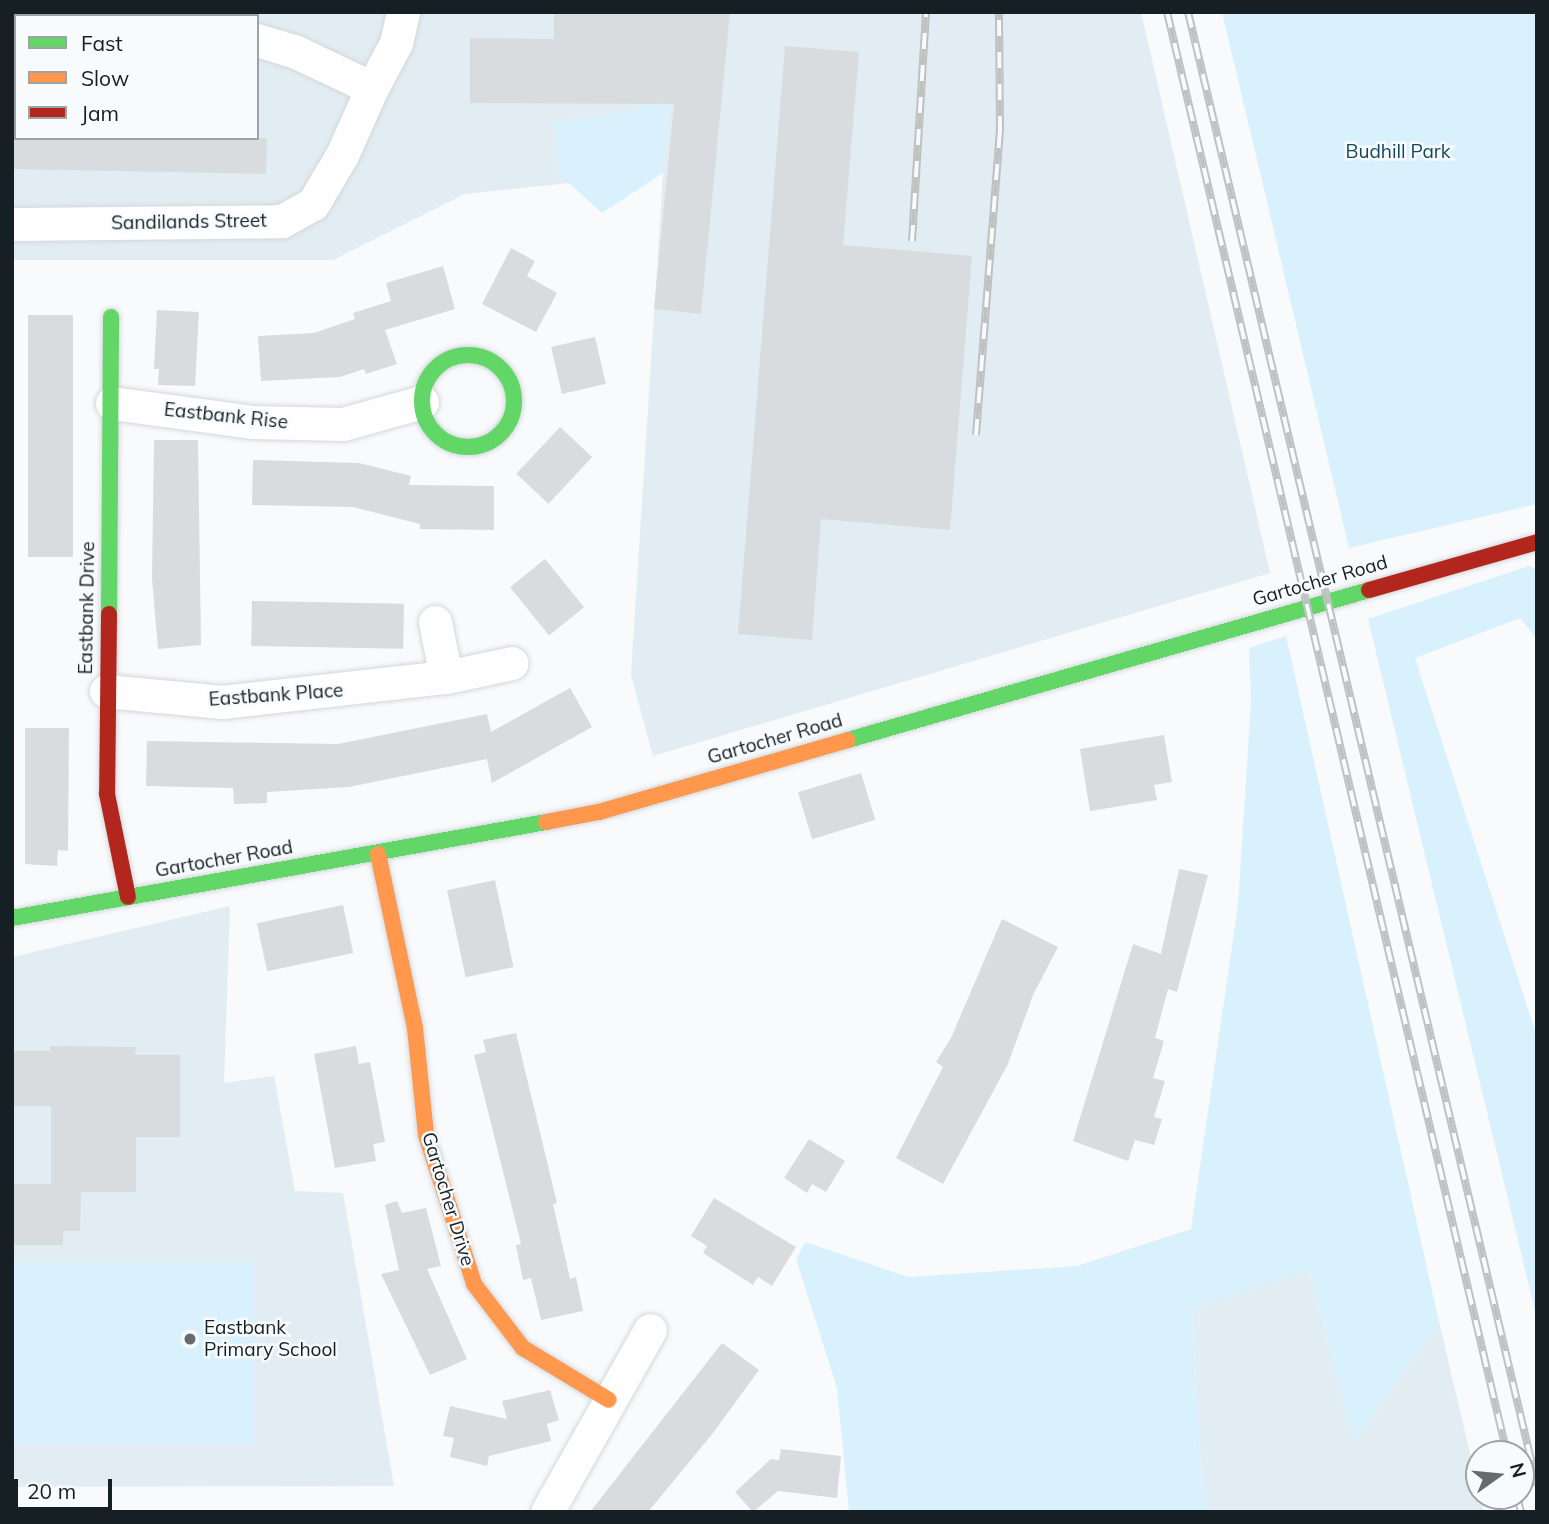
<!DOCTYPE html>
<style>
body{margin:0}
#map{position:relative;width:1549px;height:1524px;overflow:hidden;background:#f8fafc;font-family:Mulish,sans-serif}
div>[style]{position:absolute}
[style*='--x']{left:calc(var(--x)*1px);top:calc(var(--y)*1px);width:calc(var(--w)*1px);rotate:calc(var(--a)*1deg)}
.built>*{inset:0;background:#e2edf3}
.green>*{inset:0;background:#d9f1fd;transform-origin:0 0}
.building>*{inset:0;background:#d8dcdf;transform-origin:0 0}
.roads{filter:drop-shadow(0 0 2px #d3d8db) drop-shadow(0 0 2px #d3d8db)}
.street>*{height:33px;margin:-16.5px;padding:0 16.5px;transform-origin:16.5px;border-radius:16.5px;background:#fefeff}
.fast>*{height:16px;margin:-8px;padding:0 8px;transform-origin:8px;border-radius:8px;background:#63d668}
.fast>.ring{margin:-8px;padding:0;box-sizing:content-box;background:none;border:16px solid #63d668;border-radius:50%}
.slow>*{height:16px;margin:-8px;padding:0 8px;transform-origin:8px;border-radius:8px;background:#ff974d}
.jam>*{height:16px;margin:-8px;padding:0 8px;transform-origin:8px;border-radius:8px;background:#b3261e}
.rail>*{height:8px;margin-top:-4px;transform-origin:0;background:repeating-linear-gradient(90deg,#f7fbfd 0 16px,#c0c1c1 0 32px);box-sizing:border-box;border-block:2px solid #c0c1c1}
.dots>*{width:19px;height:19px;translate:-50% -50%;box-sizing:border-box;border:4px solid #f7fbfd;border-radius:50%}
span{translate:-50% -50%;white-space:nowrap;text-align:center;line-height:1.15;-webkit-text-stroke:5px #f7fbfd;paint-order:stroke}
.park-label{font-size:19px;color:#15475c}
.street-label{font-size:19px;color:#161f23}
.poi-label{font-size:19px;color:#161f23}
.left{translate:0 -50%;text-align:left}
.frame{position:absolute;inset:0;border:14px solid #161f23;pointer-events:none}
.legend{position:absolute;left:14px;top:14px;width:245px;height:126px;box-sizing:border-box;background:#f7fbfd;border:2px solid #9da3a6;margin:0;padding:9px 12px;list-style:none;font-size:21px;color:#161f23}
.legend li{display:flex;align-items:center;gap:14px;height:35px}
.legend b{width:35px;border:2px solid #9da3a6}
.north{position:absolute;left:1465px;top:1440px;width:70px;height:70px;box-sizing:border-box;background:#f7fbfd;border:2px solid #9da3a6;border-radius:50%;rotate:75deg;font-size:19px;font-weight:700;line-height:28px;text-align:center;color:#161f23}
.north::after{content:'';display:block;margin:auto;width:24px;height:32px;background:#656c6f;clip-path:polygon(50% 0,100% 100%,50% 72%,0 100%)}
.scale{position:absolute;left:14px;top:1479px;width:98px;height:32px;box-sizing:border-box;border:4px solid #161f23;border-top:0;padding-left:9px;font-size:21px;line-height:24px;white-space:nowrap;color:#161f23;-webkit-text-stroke:5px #f7fbfd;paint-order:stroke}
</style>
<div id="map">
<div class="built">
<div style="clip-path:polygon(evenodd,12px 12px,661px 12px,664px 162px,678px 12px,1141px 12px,1270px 573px,653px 756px,631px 675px,663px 173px,465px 194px,333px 260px,12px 260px,12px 12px,16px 16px,257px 16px,257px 138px,16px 138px,16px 16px)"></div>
<div style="clip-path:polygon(230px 906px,224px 1083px,274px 1076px,295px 1191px,343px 1193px,394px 1486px,12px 1487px,12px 957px)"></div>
<div style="clip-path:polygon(1309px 1270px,1354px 1441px,1439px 1322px,1484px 1512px,1209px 1512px,1202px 1487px,1192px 1309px)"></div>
</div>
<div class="green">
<div style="clip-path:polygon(642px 12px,678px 12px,663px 173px,602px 213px,559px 174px,554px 122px,640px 110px)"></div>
<div style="clip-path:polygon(1222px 12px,1537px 12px,1537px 504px,1349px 548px)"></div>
<div style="clip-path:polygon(1529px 566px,1537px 570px,1537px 639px,1520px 618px,1415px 658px,1537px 1037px,1537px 1319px,1368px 619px)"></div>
<div style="clip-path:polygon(1286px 636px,1439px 1322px,1354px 1442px,1309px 1270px,1192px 1309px,1202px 1486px,1209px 1512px,849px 1512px,837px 1388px,796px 1259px,805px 1242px,908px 1277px,1077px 1266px,1191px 1229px,1238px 905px,1251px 703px,1249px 648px)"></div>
<div style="left:12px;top:1262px;width:242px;height:182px"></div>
</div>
<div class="building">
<div style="clip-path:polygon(554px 12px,730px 12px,701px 314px,654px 309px,674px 104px,470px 103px,470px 38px,554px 39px)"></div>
<div style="clip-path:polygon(785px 46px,859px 52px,843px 245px,972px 256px,950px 530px,821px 519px,812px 640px,738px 634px)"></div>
<div style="clip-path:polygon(12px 138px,267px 138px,266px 174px,12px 169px)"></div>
<div style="clip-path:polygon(511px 248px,535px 261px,527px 276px,557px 293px,536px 332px,482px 304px)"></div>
<div style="clip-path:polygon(443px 266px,455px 309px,385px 330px,397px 364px,366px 374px,364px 369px,340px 377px,261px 381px,258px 336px,314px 333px,355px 319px,353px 313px,391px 301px,386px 283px)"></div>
<div style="clip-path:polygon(157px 310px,199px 312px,195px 386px,158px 385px,159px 369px,154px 369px)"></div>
<div style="left:28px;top:315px;width:45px;height:242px"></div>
<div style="left:595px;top:337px;width:48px;height:45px;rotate:77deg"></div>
<div style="left:560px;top:427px;width:44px;height:64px;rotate:43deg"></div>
<div style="clip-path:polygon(154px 440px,198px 440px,201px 645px,158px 649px,152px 578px)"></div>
<div style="clip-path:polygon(253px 460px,359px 463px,411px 476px,409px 485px,494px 486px,494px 530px,420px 529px,420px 524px,353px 507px,252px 505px)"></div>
<div style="left:545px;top:559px;width:62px;height:45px;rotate:51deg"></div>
<div style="left:252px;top:601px;width:152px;height:45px;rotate:1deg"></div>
<div style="clip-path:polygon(570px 688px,592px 727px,492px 783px,487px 759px,349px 787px,267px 792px,267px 803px,234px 804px,233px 788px,146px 786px,147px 741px,338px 744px,487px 714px,491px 732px)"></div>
<div style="clip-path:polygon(25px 728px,69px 728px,68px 851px,58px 850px,57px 866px,25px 864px)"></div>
<div style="clip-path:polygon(1164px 735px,1172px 782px,1154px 785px,1157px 800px,1090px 811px,1080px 749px)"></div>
<div style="left:861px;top:773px;width:49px;height:66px;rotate:73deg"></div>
<div style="clip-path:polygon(1179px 869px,1208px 875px,1177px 992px,1168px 989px,1155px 1038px,1164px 1041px,1153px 1078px,1165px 1081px,1154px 1117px,1162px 1119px,1154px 1145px,1135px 1140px,1128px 1161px,1073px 1141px,1133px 944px,1161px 954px)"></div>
<div style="left:495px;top:880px;width:89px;height:49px;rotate:78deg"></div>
<div style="left:343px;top:905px;width:49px;height:88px;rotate:78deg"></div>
<div style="clip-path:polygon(1002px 919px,1058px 947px,1033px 995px,1008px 1064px,943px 1184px,896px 1158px,943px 1067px,936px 1062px,951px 1038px)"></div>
<div style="clip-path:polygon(516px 1033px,557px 1203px,553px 1204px,570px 1279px,576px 1277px,583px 1311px,541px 1320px,531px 1278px,523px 1280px,516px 1245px,521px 1244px,474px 1055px,486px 1052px,483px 1040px)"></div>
<div style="clip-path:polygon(50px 1046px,136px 1047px,135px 1055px,180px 1055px,180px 1137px,136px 1137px,136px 1192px,81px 1192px,80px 1231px,63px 1231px,63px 1245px,12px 1245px,12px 1184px,51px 1184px,51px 1106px,12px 1106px,12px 1051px,50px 1051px)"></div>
<div style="clip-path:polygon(356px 1046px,359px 1064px,370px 1062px,385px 1142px,373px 1144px,376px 1161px,335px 1168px,314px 1054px)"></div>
<div style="clip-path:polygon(809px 1139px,845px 1161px,826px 1192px,812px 1184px,807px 1193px,784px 1178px)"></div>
<div style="clip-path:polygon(714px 1198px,796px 1247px,772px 1286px,758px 1277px,753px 1285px,703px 1253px,707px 1246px,691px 1236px)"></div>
<div style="clip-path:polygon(397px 1201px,402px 1213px,426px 1208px,441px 1266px,427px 1269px,467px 1359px,430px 1375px,381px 1274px,399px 1270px,385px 1205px)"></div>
<div style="clip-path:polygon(722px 1343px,759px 1370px,713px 1433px,648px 1512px,590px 1512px)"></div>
<div style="clip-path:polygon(550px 1390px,559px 1420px,547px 1424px,551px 1441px,489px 1456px,487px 1466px,450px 1457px,454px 1438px,443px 1436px,450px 1406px,507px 1419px,502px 1401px)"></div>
<div style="clip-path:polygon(781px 1449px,841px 1456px,837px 1498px,778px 1491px,753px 1512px,735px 1492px,771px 1459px,779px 1460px)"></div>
</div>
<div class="roads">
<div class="street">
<div style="--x:225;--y:12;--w:4;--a:90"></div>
<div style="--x:12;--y:37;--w:4;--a:0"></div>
<div style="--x:257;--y:40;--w:39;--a:17"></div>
<div style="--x:294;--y:51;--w:86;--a:25.4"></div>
<div style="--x:372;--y:88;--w:51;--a:-61.9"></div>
<div style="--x:396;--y:43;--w:32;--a:-77"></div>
<div style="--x:15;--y:224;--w:267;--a:-0.6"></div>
<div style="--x:282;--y:221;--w:35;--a:-29"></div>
<div style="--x:313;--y:204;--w:57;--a:-59.4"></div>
<div style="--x:342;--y:155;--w:73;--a:-65.9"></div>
<div style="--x:112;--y:403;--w:141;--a:7.7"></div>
<div style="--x:252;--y:422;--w:91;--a:1.3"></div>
<div style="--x:343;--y:424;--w:82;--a:-15.6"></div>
<div style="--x:435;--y:622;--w:56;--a:78.7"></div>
<div style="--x:106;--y:691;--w:117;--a:5.4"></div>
<div style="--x:222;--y:702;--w:225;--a:-6.4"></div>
<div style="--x:446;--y:677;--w:67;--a:-12"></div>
<div style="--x:547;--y:1512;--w:209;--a:-60.5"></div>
</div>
<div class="fast">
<div class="ring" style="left:422px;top:355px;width:76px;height:76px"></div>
<div style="--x:109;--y:614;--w:297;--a:-89.6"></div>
<div style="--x:848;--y:740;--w:542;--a:-16.06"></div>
<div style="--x:12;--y:918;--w:543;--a:-10.19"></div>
</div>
<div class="slow">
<div style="--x:546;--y:822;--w:54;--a:-10.7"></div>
<div style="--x:599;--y:812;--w:259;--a:-16.1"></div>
<div style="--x:378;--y:854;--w:178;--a:78"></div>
<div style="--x:415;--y:1028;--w:108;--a:84.1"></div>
<div style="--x:426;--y:1135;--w:157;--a:72.1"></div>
<div style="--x:474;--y:1284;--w:81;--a:52.6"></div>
<div style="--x:523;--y:1348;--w:100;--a:31.2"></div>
</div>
<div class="jam">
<div style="--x:1369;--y:590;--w:175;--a:-15.9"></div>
<div style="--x:109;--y:614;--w:180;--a:90.6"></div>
<div style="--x:107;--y:794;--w:105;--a:78.5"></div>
</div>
</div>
<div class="rail">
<div style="--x:1167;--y:12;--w:1482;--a:76.73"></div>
<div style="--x:1188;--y:12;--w:1514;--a:76.67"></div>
<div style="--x:912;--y:241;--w:229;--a:-86.5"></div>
<div style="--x:976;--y:435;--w:304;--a:-85.5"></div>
<div style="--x:1000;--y:132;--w:120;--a:-90.5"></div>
<div style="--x:1517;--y:1496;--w:16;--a:76"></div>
</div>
<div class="dots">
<div style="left:190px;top:1339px;background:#656c6f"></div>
</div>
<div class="park-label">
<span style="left:1398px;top:152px">Budhill Park</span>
</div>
<div class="street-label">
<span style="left:189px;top:222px;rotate:-1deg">Sandilands Street</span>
<span style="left:226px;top:416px;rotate:6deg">Eastbank Rise</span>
<span style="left:1320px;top:581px;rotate:-16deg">Gartocher Road</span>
<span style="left:87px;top:608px;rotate:-89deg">Eastbank Drive</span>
<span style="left:276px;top:695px;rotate:-4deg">Eastbank Place</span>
<span style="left:775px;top:739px;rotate:-16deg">Gartocher Road</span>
<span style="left:224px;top:859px;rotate:-10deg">Gartocher Road</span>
<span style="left:448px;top:1199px;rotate:73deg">Gartocher Drive</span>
</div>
<div class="poi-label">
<span class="left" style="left:204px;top:1339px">Eastbank<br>Primary School</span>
</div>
<div class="frame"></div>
<ul class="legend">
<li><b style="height:9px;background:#63d668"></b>Fast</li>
<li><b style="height:9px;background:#ff974d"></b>Slow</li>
<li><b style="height:9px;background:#b3261e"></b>Jam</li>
</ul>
<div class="north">N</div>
<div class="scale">20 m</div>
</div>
